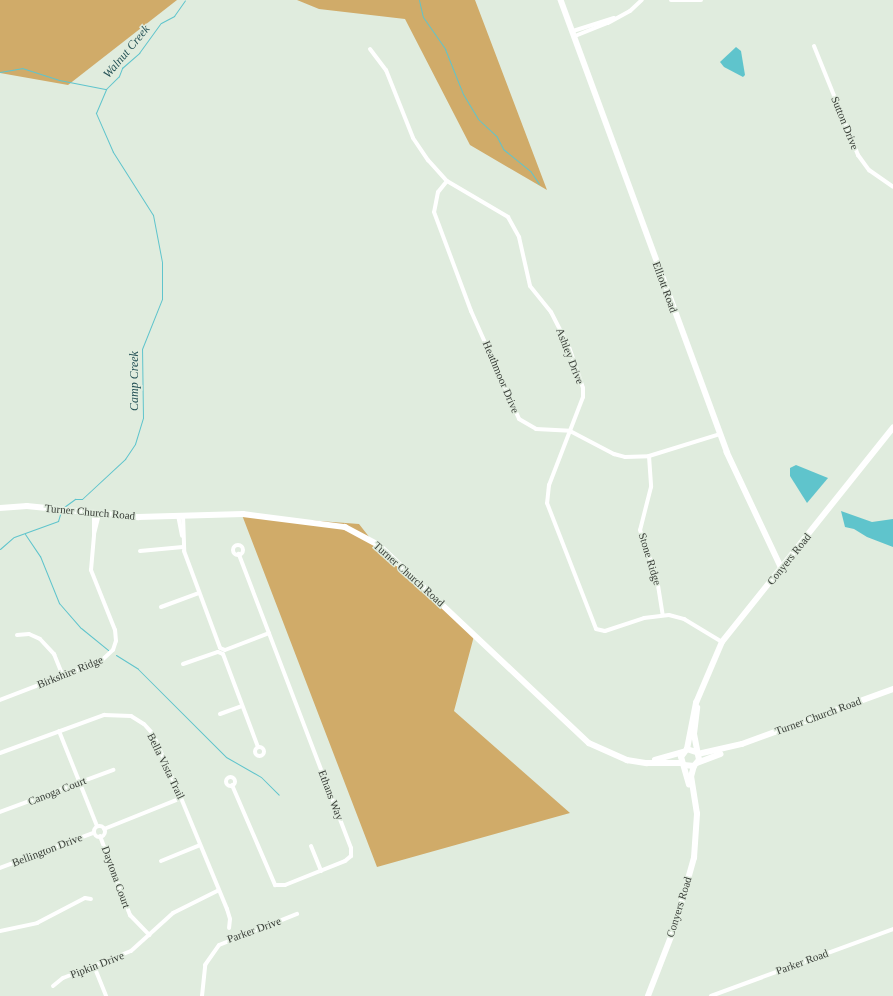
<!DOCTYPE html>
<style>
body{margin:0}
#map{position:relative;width:893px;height:996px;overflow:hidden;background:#e0ecde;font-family:"Times New Roman",serif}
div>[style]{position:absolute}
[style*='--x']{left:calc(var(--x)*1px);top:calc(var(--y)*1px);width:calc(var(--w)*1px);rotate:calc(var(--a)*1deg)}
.forest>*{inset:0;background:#d0ab69}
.water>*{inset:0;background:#5fc4cc}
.stream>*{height:1px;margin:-0.5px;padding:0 0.5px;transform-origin:0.5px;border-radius:0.5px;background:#5fc4cc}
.street>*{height:4px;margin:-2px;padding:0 2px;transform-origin:2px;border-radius:2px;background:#fff}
.street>.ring{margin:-2px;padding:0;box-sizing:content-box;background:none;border:4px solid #fff;border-radius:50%}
.secondary>*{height:5.5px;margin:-2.75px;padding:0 2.75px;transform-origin:2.75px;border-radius:2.75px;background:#fff}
span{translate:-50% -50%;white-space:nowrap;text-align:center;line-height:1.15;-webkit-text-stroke:3px #e0ecde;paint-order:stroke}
.street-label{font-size:11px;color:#383d37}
.water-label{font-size:12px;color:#265357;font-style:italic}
</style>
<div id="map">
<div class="forest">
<div style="clip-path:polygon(0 0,177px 0,68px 85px,0 73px)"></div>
<div style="clip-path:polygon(297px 0,475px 0,547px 190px,470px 145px,405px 19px,319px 9px)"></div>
<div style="clip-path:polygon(242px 515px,359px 524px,381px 552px,474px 636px,454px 711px,570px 813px,377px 867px)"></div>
</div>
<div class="water">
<div style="clip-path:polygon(736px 47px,741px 51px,745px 75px,743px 77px,724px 67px,720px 62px)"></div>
<div style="clip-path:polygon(796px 465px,828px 478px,807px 503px,790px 476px,790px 468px)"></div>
<div style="clip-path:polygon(841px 511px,872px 522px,893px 519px,893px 547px,867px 537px,854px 529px,845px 527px)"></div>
</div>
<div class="stream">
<div style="--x:419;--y:0;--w:17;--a:77"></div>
<div style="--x:423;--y:17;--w:39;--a:55"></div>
<div style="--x:445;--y:49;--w:48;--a:68.2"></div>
<div style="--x:463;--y:94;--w:29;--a:59"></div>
<div style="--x:478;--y:119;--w:26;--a:43"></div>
<div style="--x:497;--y:137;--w:13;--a:63"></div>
<div style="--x:503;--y:149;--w:36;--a:39"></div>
<div style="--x:531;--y:172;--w:14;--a:56"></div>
<div style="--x:0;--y:72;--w:22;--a:-10"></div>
<div style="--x:22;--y:68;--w:39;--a:18"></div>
<div style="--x:59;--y:80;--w:47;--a:11.1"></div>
<div style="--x:64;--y:507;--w:14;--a:-36"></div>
<div style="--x:75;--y:499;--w:7;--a:0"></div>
<div style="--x:82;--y:499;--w:59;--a:-42.9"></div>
<div style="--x:125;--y:459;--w:18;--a:-56"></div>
<div style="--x:135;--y:444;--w:27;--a:-73"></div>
<div style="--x:143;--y:418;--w:69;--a:-90.8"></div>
<div style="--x:142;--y:349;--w:54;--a:-68.2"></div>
<div style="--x:162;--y:299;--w:37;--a:-90"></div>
<div style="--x:162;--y:262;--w:48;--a:-100.8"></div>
<div style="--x:153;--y:215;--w:75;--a:-122.4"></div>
<div style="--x:113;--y:152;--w:43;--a:-113.6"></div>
<div style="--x:96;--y:113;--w:26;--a:-67"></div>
<div style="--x:106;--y:89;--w:18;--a:-45"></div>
<div style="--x:119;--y:76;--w:9;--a:-69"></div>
<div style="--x:122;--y:68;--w:23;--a:-41"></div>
<div style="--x:139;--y:53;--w:37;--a:-54"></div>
<div style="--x:161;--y:23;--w:15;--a:-28"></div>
<div style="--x:174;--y:16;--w:19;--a:-55"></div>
<div style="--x:25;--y:534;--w:27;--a:56"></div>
<div style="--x:40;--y:556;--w:51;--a:68"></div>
<div style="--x:59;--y:603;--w:33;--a:49"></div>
<div style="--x:81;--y:628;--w:35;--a:39"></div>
<div style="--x:0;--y:549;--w:18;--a:-41"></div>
<div style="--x:14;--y:537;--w:47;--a:-20"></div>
<div style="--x:58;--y:521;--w:10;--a:-73"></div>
<div style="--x:116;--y:655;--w:26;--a:32"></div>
<div style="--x:138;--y:669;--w:124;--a:45"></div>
<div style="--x:226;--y:757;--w:40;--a:29.7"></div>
<div style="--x:261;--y:777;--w:25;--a:45"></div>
</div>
<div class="street">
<div style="--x:671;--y:0;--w:30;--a:0"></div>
<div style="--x:573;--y:31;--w:43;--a:-17.6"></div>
<div style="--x:575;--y:36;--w:35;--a:-22"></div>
<div style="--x:608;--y:23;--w:25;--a:-29"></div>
<div style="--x:630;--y:11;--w:16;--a:-43"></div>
<div style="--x:814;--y:46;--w:118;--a:68"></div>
<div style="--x:858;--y:155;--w:19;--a:54"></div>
<div style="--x:869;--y:170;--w:29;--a:35"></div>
<div style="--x:370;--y:49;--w:26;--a:53"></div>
<div style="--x:386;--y:70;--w:73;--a:68.3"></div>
<div style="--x:413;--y:138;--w:27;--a:56"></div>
<div style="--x:428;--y:160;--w:28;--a:48"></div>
<div style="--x:447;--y:181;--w:71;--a:30.5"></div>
<div style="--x:508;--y:217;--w:23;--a:61"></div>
<div style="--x:519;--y:237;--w:50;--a:77.3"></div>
<div style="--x:530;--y:286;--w:33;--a:51"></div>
<div style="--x:551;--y:312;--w:39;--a:63"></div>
<div style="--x:569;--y:347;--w:43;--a:71.1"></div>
<div style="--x:583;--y:388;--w:9;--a:90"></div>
<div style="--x:583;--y:397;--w:94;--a:111.1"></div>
<div style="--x:549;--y:485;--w:18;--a:96"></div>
<div style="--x:547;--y:503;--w:135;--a:68.7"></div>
<div style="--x:596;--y:629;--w:9;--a:13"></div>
<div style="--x:605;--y:631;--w:41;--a:-18.4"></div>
<div style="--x:644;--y:618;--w:25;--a:-7"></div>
<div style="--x:669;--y:615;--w:16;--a:15"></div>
<div style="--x:684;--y:619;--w:44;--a:31.2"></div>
<div style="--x:447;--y:181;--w:14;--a:129"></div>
<div style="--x:438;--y:192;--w:20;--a:101"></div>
<div style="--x:434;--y:212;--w:106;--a:69.5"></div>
<div style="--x:471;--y:311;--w:118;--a:66"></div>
<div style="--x:519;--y:419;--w:20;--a:30"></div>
<div style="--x:536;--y:429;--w:34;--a:3"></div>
<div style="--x:570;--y:431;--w:50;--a:27.6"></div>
<div style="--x:614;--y:454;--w:11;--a:15"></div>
<div style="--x:625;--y:457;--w:24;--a:-2"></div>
<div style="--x:649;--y:456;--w:74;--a:-17.2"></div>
<div style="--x:649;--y:456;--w:31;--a:86"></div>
<div style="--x:651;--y:487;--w:44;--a:104.3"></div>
<div style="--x:640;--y:530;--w:52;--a:70.9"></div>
<div style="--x:657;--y:579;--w:36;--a:81"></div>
<div style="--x:94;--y:514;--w:19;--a:90"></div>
<div style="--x:178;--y:515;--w:21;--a:79"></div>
<div style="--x:183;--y:515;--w:36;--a:88"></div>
<div style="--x:184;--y:551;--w:103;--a:69.6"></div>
<div class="ring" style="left:233px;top:545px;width:6px;height:6px"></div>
<div style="--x:140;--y:551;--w:43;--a:-5.3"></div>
<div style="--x:161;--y:607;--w:40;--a:-20.2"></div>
<div style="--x:17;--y:635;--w:12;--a:-5"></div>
<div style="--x:29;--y:634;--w:12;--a:24"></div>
<div style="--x:40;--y:639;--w:21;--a:47"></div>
<div style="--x:54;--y:654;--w:24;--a:68"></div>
<div style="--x:220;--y:648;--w:5;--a:22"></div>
<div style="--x:225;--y:650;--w:47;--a:-21.1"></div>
<div style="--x:223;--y:654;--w:99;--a:69.4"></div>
<div style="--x:183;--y:664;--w:37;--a:-19"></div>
<div style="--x:218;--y:652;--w:5;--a:22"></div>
<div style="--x:0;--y:700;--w:108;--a:-21.1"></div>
<div style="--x:101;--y:661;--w:16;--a:-43"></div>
<div style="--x:113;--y:650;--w:9;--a:-72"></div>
<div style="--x:116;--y:641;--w:11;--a:-95"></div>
<div style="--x:115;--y:630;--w:65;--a:-111.8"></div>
<div style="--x:91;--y:570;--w:36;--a:-85"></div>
<div style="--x:94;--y:534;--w:21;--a:-76"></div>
<div style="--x:220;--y:714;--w:23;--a:-20"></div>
<div style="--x:59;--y:731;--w:102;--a:68.2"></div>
<div class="ring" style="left:254.5px;top:746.5px;width:5px;height:5px"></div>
<div style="--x:0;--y:753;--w:111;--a:-20.1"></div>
<div style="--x:104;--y:715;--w:27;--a:2"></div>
<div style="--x:131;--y:716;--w:15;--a:32"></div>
<div style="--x:144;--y:724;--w:13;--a:48"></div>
<div style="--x:153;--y:734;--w:70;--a:66.4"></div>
<div style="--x:181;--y:798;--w:120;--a:67.5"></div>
<div style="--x:227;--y:909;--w:10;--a:73"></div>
<div style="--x:230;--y:919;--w:9;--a:96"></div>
<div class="ring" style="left:225.5px;top:776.5px;width:5px;height:5px"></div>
<div style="--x:232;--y:785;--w:109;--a:66.7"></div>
<div style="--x:275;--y:885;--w:10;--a:0"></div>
<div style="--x:285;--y:885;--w:65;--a:-21.8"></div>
<div style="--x:345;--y:861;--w:8;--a:-40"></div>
<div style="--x:351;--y:856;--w:8;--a:-90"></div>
<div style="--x:351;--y:848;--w:315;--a:-110.9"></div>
<div style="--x:0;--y:812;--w:121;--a:-20.4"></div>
<div class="ring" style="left:93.5px;top:825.5px;width:7px;height:7px"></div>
<div style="--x:104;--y:829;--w:83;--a:-21.9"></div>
<div style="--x:100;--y:836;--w:85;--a:69.2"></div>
<div style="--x:130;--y:915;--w:28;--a:46"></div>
<div style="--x:311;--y:846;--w:27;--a:68"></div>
<div style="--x:161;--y:861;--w:42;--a:-22.3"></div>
<div style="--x:0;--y:868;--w:99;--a:-20.6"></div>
<div style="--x:0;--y:931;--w:38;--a:-12"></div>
<div style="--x:37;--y:923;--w:54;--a:-27.5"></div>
<div style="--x:85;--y:898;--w:6;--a:9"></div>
<div style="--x:94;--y:966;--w:32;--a:68"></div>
<div style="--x:53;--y:986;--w:13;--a:-39"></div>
<div style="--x:63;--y:978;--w:73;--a:-21.7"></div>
<div style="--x:131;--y:951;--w:57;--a:-42.1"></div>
<div style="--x:173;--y:913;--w:51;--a:-26.6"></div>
<div style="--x:202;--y:996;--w:31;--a:-84"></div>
<div style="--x:205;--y:965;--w:24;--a:-55"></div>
<div style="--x:219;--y:945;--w:84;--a:-21.7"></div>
<div style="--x:711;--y:996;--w:194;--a:-20.2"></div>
</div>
<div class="secondary">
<div style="--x:561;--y:0;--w:482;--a:69.8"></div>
<div style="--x:727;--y:452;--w:129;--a:64.8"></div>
<div style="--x:0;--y:508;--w:27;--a:-4"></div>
<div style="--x:27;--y:506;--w:112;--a:5.7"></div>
<div style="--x:138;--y:517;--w:105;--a:-1.6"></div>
<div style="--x:243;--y:514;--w:103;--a:7.3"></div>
<div style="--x:345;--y:527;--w:40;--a:28"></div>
<div style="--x:380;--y:546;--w:287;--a:43.3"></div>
<div style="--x:589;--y:743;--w:42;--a:24.1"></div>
<div style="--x:627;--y:760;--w:20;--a:9"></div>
<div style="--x:647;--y:763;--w:35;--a:0"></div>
<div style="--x:687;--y:749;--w:47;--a:-78.9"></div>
<div style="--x:696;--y:703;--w:66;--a:-66.9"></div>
<div style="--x:722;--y:642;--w:274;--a:-51.4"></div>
<div style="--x:698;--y:754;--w:45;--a:-12.8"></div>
<div style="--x:742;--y:744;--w:161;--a:-20"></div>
<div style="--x:655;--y:760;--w:29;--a:-16"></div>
<div style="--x:697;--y:763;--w:25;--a:-21"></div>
<div style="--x:684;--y:765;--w:10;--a:6"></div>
<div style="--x:694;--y:766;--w:8;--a:-50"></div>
<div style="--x:699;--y:760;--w:26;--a:-101"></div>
<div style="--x:694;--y:734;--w:26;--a:-83"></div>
<div style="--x:689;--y:785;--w:29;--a:-106"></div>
<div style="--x:681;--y:757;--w:10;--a:-53"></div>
<div style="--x:687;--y:749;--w:9;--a:18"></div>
<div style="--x:648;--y:996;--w:72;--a:-68.8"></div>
<div style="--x:674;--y:929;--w:74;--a:-74.3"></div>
<div style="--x:694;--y:858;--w:44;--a:-86.1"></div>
<div style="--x:697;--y:814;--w:37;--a:-99"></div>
<div style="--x:691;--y:777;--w:11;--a:-75"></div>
</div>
<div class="street-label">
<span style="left:845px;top:123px;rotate:68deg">Sutton Drive</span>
<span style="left:665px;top:287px;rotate:70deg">Elliott Road</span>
<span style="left:570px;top:356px;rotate:69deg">Ashley Drive</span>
<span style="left:501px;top:377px;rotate:67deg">Heathmoor Drive</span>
<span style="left:90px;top:512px;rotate:5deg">Turner Church Road</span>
<span style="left:650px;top:559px;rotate:73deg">Stone Ridge</span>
<span style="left:789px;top:559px;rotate:-51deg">Conyers Road</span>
<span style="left:409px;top:574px;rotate:42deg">Turner Church Road</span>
<span style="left:70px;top:672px;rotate:-22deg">Birkshire Ridge</span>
<span style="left:818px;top:716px;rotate:-20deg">Turner Church Road</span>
<span style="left:166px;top:766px;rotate:64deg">Bella Vista Trail</span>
<span style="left:57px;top:791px;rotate:-21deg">Canoga Court</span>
<span style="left:331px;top:795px;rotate:69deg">Ethans Way</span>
<span style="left:47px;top:850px;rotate:-21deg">Bellington Drive</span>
<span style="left:116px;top:877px;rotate:70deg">Daytona Court</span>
<span style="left:679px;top:907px;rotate:-73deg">Conyers Road</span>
<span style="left:254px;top:930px;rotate:-20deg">Parker Drive</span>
<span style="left:802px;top:962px;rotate:-20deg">Parker Road</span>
<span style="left:97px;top:965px;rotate:-21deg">Pipkin Drive</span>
</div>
<div class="water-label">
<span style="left:127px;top:52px;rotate:-50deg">Walnut Creek</span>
<span style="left:135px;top:381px;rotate:-90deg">Camp Creek</span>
</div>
</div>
